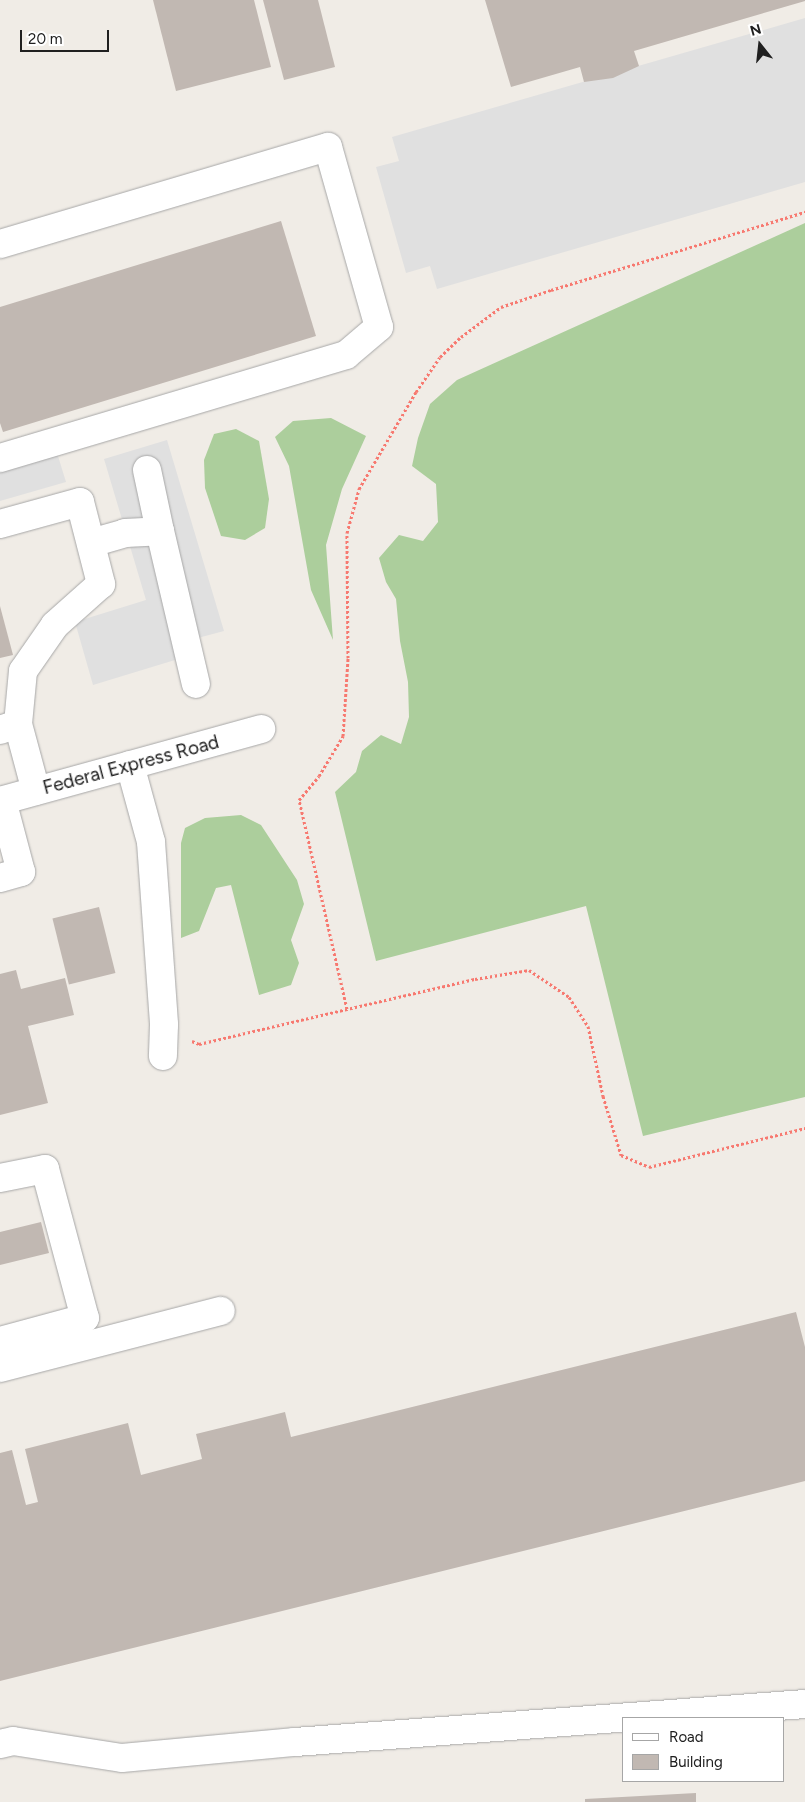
<!DOCTYPE html>
<style>
body{margin:0}
#map{position:relative;width:805px;height:1802px;overflow:hidden;background:#f0ece6;font-family:Figtree,sans-serif}
div>[style]{position:absolute}
[style*='--x']{left:calc(var(--x)*1px);top:calc(var(--y)*1px);width:calc(var(--w)*1px);rotate:calc(var(--a)*1deg)}
.forest>*{inset:0;background:#acce9c}
.parking>*{inset:0;background:#e0e0e0}
.building>*{inset:0;background:#c1b8b2;transform-origin:0 0}
.path>*{height:3px;margin-top:-1.5px;transform-origin:0;background:repeating-linear-gradient(90deg,#f77970 0 2.5px,transparent 0 5px)}
.roads{filter:drop-shadow(0 0 1px #a7a7a7) drop-shadow(0 0 1px #a7a7a7)}
.minor>*{height:28px;margin:-14px;padding:0 14px;transform-origin:14px;border-radius:14px;background:#fff}
span{translate:-50% -50%;white-space:nowrap;text-align:center;line-height:1.15;-webkit-text-stroke:4.5px #fff;paint-order:stroke}
.street-label{font-size:19px;color:#202020}
.legend{position:absolute;left:622px;top:1717px;width:162px;height:65px;box-sizing:border-box;background:#fff;border:1px solid #a6a6a6;margin:0;padding:6px 9px;list-style:none;font-size:15px;color:#202020}
.legend li{display:flex;align-items:center;gap:10px;height:25px}
.legend b{width:25px;border:1px solid #a6a6a6}
.north{position:absolute;left:735px;top:20px;width:50px;height:50px;-webkit-text-stroke:4px #fff;paint-order:stroke;rotate:344deg;font-size:14px;font-weight:700;line-height:20px;text-align:center;color:#202020}
.north::after{content:'';display:block;margin:auto;width:18px;height:22px;background:#202020;clip-path:polygon(50% 0,100% 100%,50% 72%,0 100%)}
.scale{position:absolute;left:20px;top:30px;width:89px;height:22px;box-sizing:border-box;border:2px solid #202020;border-top:0;padding-left:6px;font-size:15px;line-height:18px;white-space:nowrap;color:#202020;-webkit-text-stroke:4px #fff;paint-order:stroke}
</style>
<div id="map">
<div class="forest">
<div style="clip-path:polygon(805px 223px,805px 1097px,643px 1136px,586px 906px,376px 961px,335px 792px,356px 772px,362px 751px,381px 735px,401px 744px,409px 717px,408px 682px,400px 641px,396px 599px,386px 582px,379px 558px,399px 535px,423px 541px,438px 522px,436px 484px,412px 466px,418px 438px,430px 404px,457px 380px)"></div>
<div style="clip-path:polygon(331px 418px,366px 436px,342px 489px,326px 545px,333px 640px,311px 590px,289px 466px,275px 437px,293px 421px)"></div>
<div style="clip-path:polygon(236px 429px,259px 441px,269px 499px,265px 528px,245px 540px,221px 536px,205px 488px,204px 460px,214px 434px)"></div>
<div style="clip-path:polygon(241px 815px,261px 825px,297px 880px,304px 904px,291px 940px,299px 963px,291px 985px,259px 995px,231px 885px,216px 888px,199px 931px,181px 938px,181px 843px,185px 828px,205px 818px)"></div>
</div>
<div class="parking">
<div style="clip-path:polygon(805px 18px,805px 182px,437px 289px,430px 266px,406px 273px,376px 167px,399px 161px,392px 137px)"></div>
<div style="clip-path:polygon(167px 440px,224px 631px,194px 639px,198px 653px,93px 685px,75px 622px,146px 600px,104px 459px)"></div>
<div style="clip-path:polygon(57px 453px,66px 482px,0 501px,0 470px)"></div>
</div>
<div class="building">
<div style="clip-path:polygon(153px 0,254px 0,271px 67px,176px 91px)"></div>
<div style="clip-path:polygon(263px 0,318px 0,335px 67px,284px 80px)"></div>
<div style="clip-path:polygon(485px 0,805px 0,805px 1px,634px 51px,639px 66px,613px 78px,584px 82px,580px 67px,511px 87px)"></div>
<div style="clip-path:polygon(281px 221px,316px 336px,3px 432px,0 423px,0 307px)"></div>
<div style="clip-path:polygon(0 606px,13px 655px,0 658px)"></div>
<div style="left:99px;top:907px;width:68px;height:48px;rotate:76deg"></div>
<div style="clip-path:polygon(16px 970px,21px 989px,65px 978px,74px 1015px,28px 1026px,48px 1103px,0 1115px,0 974px)"></div>
<div style="clip-path:polygon(41px 1222px,49px 1253px,0 1265px,0 1232px)"></div>
<div style="clip-path:polygon(796px 1312px,805px 1347px,805px 1481px,0 1681px,0 1453px,12px 1450px,26px 1505px,38px 1502px,25px 1449px,128px 1423px,141px 1475px,202px 1459px,196px 1434px,285px 1412px,291px 1437px)"></div>
<div style="clip-path:polygon(696px 1793px,696px 1802px,585px 1802px,585px 1799px)"></div>
</div>
<div class="path">
<div style="--x:347;--y:1009;--w:214;--a:-102.9"></div>
<div style="--x:299;--y:800;--w:31;--a:-50"></div>
<div style="--x:319;--y:776;--w:47;--a:-59"></div>
<div style="--x:343;--y:736;--w:78;--a:-86.3"></div>
<div style="--x:348;--y:658;--w:125;--a:-90.5"></div>
<div style="--x:347;--y:533;--w:46;--a:-74.7"></div>
<div style="--x:359;--y:489;--w:113;--a:-59.6"></div>
<div style="--x:416;--y:392;--w:42;--a:-55.6"></div>
<div style="--x:440;--y:357;--w:29;--a:-44"></div>
<div style="--x:461;--y:337;--w:50;--a:-36.9"></div>
<div style="--x:501;--y:307;--w:53;--a:-18.8"></div>
<div style="--x:551;--y:290;--w:266;--a:-17.1"></div>
<div style="--x:192;--y:1041;--w:8;--a:23"></div>
<div style="--x:199;--y:1044;--w:284;--a:-13.3"></div>
<div style="--x:475;--y:979;--w:55;--a:-9.5"></div>
<div style="--x:529;--y:970;--w:48;--a:34"></div>
<div style="--x:569;--y:997;--w:35;--a:57"></div>
<div style="--x:588;--y:1026;--w:72;--a:77.9"></div>
<div style="--x:603;--y:1096;--w:62;--a:73"></div>
<div style="--x:621;--y:1155;--w:30;--a:23"></div>
<div style="--x:649;--y:1167;--w:161;--a:-14"></div>
</div>
<div class="roads">
<div class="minor">
<div style="--x:0;--y:244;--w:342;--a:-16.5"></div>
<div style="--x:328;--y:147;--w:187;--a:74.2"></div>
<div style="--x:379;--y:327;--w:43;--a:139.7"></div>
<div style="--x:346;--y:355;--w:361;--a:163.4"></div>
<div style="--x:147;--y:470;--w:62;--a:78"></div>
<div style="--x:0;--y:524;--w:83;--a:-15.4"></div>
<div style="--x:80;--y:502;--w:85;--a:75.6"></div>
<div style="--x:101;--y:584;--w:62;--a:138.3"></div>
<div style="--x:55;--y:625;--w:56;--a:124.8"></div>
<div style="--x:23;--y:671;--w:53;--a:95.4"></div>
<div style="--x:18;--y:724;--w:19;--a:162"></div>
<div style="--x:91;--y:543;--w:35;--a:-16"></div>
<div style="--x:125;--y:533;--w:35;--a:-3"></div>
<div style="--x:160;--y:531;--w:157;--a:76.8"></div>
<div style="--x:18;--y:724;--w:69;--a:75"></div>
<div style="--x:130;--y:765;--w:80;--a:74.7"></div>
<div style="--x:151;--y:842;--w:183;--a:85.9"></div>
<div style="--x:164;--y:1025;--w:31;--a:92"></div>
<div style="--x:0;--y:801;--w:271;--a:-15.4"></div>
<div style="--x:0;--y:878;--w:22;--a:-16"></div>
<div style="--x:21;--y:872;--w:74;--a:-104.8"></div>
<div style="--x:0;--y:1178;--w:46;--a:-11.3"></div>
<div style="--x:45;--y:1169;--w:154;--a:75"></div>
<div style="--x:85;--y:1318;--w:88;--a:164.9"></div>
<div style="--x:0;--y:1368;--w:228;--a:-14.5"></div>
<div style="--x:0;--y:1744;--w:13;--a:-13"></div>
<div style="--x:13;--y:1741;--w:110;--a:8.9"></div>
<div style="--x:122;--y:1758;--w:174;--a:-5.3"></div>
<div style="--x:295;--y:1742;--w:511;--a:-4.26"></div>
</div>
</div>
<div class="street-label">
<span style="left:131px;top:765px;rotate:-15deg">Federal Express Road</span>
</div>
<ul class="legend">
<li><b style="height:6px;background:#fff"></b>Road</li>
<li><b style="height:14px;background:#c1b8b2"></b>Building</li>
</ul>
<div class="north">N</div>
<div class="scale">20 m</div>
</div>
